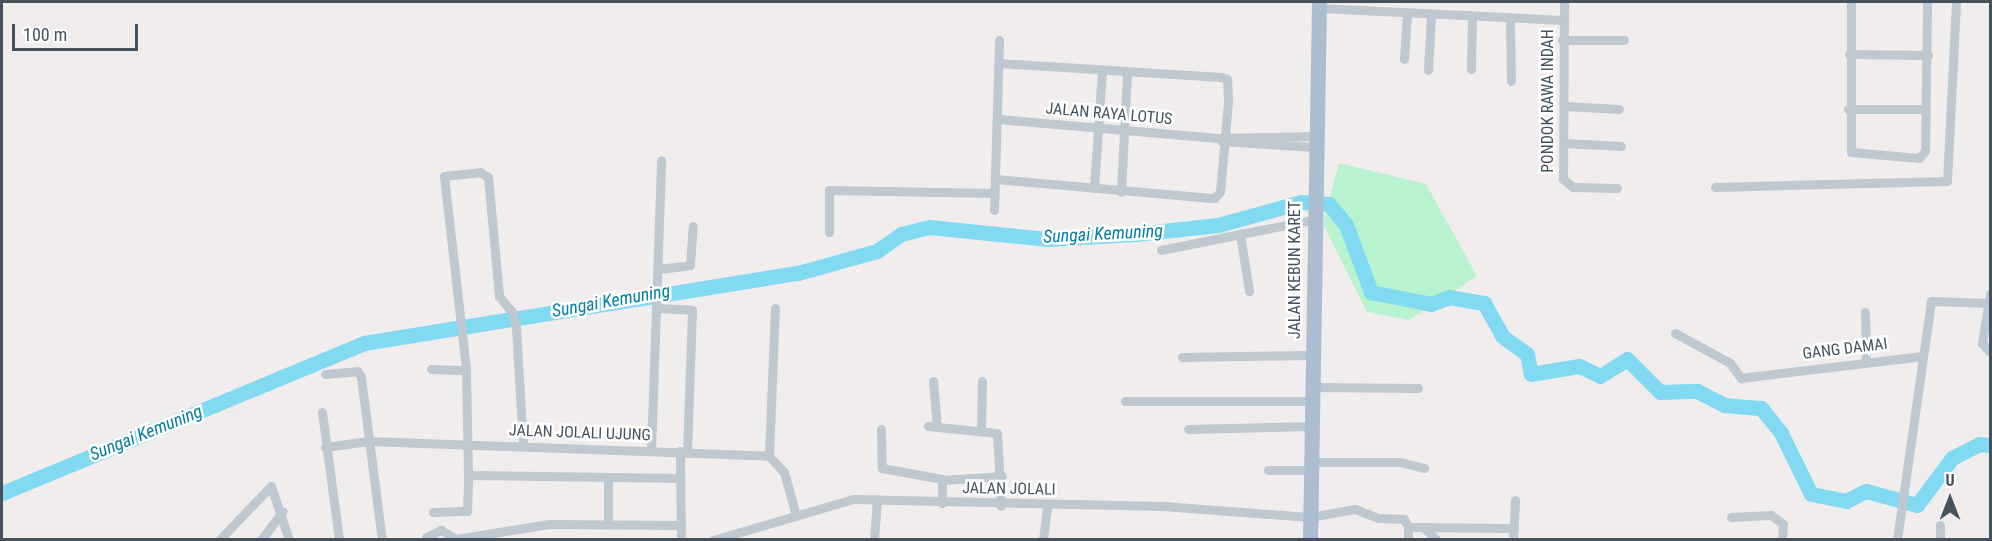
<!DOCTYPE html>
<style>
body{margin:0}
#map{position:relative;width:1992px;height:541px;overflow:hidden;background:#f1eded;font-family:"Roboto Condensed",sans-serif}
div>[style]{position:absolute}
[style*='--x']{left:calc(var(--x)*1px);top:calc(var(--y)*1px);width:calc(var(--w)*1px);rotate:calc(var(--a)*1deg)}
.green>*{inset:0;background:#b8f2cf}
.river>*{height:15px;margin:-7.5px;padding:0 7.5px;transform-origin:7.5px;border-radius:7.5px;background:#82d9f2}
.street>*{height:9px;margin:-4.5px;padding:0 4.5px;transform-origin:4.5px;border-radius:4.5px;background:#bdc8d1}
.primary>*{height:15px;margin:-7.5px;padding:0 7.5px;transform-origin:7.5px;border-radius:7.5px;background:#abbdcf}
span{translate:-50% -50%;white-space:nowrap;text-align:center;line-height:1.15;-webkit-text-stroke:5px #fff;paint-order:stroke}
.street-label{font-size:16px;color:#45515c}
.water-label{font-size:18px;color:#047fa1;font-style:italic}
.frame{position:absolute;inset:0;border:3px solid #45515c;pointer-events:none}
.north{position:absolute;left:1920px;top:469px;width:60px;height:60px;-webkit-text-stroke:4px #fff;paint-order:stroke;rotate:0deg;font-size:16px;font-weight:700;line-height:24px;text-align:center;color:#45515c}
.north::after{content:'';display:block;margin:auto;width:21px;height:27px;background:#45515c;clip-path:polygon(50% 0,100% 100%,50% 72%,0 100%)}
.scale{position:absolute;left:12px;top:24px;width:126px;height:27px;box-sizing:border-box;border:3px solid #45515c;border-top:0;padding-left:8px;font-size:18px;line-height:21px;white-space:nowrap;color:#45515c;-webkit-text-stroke:4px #fff;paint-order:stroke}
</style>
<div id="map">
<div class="green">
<div style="clip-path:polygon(1339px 163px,1426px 184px,1477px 276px,1409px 320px,1367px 312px,1323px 224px)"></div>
</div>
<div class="river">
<div style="--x:2;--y:493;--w:392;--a:-22.5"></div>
<div style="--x:364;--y:343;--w:440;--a:-9.2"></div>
<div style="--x:798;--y:273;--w:82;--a:-15.6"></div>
<div style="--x:877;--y:251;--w:29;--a:-35"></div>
<div style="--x:901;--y:234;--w:29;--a:-14"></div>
<div style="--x:929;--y:227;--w:120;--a:5.8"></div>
<div style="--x:1048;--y:239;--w:88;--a:-3.3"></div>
<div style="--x:1136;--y:234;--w:82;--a:-6.3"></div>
<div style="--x:1218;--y:225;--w:86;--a:-15.5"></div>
<div style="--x:1301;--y:202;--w:28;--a:4"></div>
<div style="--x:1329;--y:204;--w:27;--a:51"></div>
<div style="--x:1346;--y:225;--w:72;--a:69.5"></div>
<div style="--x:1371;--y:292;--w:61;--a:11.3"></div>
<div style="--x:1431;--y:304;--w:19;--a:-21"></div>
<div style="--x:1449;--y:297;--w:36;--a:10"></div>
<div style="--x:1484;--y:303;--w:38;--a:61"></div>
<div style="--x:1502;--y:336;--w:31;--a:36"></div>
<div style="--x:1527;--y:354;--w:20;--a:79"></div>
<div style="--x:1531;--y:374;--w:49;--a:-9.5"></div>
<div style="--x:1579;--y:366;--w:23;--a:25"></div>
<div style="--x:1600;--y:376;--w:32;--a:-32"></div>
<div style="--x:1627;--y:359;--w:47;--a:45"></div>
<div style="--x:1660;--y:392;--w:37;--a:-2"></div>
<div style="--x:1697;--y:391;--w:30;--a:27"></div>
<div style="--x:1724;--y:405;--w:37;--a:5"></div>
<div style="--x:1761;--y:408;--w:32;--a:51"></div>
<div style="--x:1781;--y:433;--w:68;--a:63.8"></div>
<div style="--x:1811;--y:494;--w:36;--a:11"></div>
<div style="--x:1846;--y:501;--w:22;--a:-27"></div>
<div style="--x:1866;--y:491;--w:53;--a:15.4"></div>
<div style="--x:1917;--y:505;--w:59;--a:-53.3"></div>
<div style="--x:1952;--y:458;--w:30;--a:-27"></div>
<div style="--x:1979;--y:444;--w:11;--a:5"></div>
</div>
<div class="street">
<div style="--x:1564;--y:2;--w:177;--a:90.3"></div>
<div style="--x:1563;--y:179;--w:13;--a:39"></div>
<div style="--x:1573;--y:187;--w:44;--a:1.3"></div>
<div style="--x:1851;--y:2;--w:150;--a:90"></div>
<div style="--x:1851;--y:152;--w:68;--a:5"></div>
<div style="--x:1919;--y:158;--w:9;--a:-49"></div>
<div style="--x:1925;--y:151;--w:149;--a:-89.2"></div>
<div style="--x:1319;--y:8;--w:244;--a:2.8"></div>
<div style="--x:1510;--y:20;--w:61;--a:89.1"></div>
<div style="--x:1562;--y:40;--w:62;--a:0"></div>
<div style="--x:1849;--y:54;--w:79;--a:0.7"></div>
<div style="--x:1404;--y:59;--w:44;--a:-86.1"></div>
<div style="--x:1471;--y:69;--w:50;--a:-88.9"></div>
<div style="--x:1428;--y:70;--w:53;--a:-86.8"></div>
<div style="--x:1566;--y:106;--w:53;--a:3.2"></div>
<div style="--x:1848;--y:109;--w:78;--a:0"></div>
<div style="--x:999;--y:119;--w:219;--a:5"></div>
<div style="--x:1217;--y:138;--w:97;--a:-1.2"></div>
<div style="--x:1221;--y:141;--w:93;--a:3.7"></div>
<div style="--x:1564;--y:143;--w:57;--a:3"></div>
<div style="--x:995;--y:179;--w:220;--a:5"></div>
<div style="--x:1214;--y:198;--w:8;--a:-45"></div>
<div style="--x:1220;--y:192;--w:90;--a:-84.9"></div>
<div style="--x:1228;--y:102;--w:23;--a:-92"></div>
<div style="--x:1227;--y:79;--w:6;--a:-162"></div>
<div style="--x:1221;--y:77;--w:221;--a:-176.4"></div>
<div style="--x:1715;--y:187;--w:232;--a:-1.5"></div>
<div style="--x:1947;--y:181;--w:179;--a:-87.1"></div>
<div style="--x:1094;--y:188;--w:117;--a:-86.1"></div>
<div style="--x:1121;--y:192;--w:119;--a:-87.1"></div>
<div style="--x:994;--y:210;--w:170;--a:-88.3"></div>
<div style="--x:829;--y:232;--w:42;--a:-90"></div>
<div style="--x:829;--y:190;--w:165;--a:1"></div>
<div style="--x:1161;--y:250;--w:81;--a:-11.4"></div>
<div style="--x:659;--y:269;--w:31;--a:-7"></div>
<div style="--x:690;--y:265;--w:39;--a:-86"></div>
<div style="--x:1249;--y:291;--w:58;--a:-99"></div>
<div style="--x:1240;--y:234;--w:73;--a:-11"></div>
<div style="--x:1990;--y:294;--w:50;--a:99.3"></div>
<div style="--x:1982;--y:343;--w:12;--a:48"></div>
<div style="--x:658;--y:308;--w:34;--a:3"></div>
<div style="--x:692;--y:310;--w:141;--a:92"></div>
<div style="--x:1865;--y:312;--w:49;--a:88.8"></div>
<div style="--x:1675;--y:333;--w:63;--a:28.6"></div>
<div style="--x:1730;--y:363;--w:19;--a:54"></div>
<div style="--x:1741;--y:378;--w:183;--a:-6.9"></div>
<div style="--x:1182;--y:357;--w:131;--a:-0.9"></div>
<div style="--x:431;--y:369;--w:35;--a:2"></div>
<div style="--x:466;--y:370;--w:105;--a:88.9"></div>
<div style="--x:468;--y:475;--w:212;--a:0.8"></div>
<div style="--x:466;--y:369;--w:194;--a:-96.5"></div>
<div style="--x:444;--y:176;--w:36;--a:-6"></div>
<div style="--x:480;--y:172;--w:9;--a:32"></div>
<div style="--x:488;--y:177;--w:120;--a:84.7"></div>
<div style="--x:499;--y:296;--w:22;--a:51"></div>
<div style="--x:513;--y:313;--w:16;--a:79"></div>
<div style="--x:516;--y:329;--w:116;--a:86.5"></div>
<div style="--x:325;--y:374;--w:32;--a:-5"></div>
<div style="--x:357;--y:371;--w:7;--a:56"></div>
<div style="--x:361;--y:377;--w:164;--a:82.7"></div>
<div style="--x:933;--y:381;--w:46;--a:85"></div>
<div style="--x:1312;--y:387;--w:106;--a:0.5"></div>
<div style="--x:1125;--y:401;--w:187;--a:0"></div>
<div style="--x:322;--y:412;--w:129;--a:82.4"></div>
<div style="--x:928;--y:426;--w:69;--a:5.8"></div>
<div style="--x:997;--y:433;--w:73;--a:86.9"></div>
<div style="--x:981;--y:428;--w:47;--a:-88.8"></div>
<div style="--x:881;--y:429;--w:39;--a:89"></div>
<div style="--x:882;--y:468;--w:61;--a:10.4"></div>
<div style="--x:942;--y:479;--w:24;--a:90"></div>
<div style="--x:1188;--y:429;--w:124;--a:-1.4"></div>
<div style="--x:325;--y:447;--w:44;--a:-7.8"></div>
<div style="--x:369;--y:441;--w:400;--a:2.1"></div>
<div style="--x:769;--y:456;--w:22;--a:47"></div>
<div style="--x:784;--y:472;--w:41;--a:74.6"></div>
<div style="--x:651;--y:451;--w:291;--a:-88"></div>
<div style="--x:680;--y:451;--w:89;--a:89.4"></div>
<div style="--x:769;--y:456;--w:148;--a:-87.7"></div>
<div style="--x:1311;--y:462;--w:89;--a:0"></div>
<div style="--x:1400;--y:462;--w:25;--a:14"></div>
<div style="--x:1268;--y:470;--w:43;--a:0"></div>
<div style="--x:943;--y:480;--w:59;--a:-3.9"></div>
<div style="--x:433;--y:512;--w:34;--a:-2"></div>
<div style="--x:467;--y:511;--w:36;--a:-88"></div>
<div style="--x:1731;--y:517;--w:40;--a:-2.9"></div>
<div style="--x:1771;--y:515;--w:15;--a:37"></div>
<div style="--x:1783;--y:524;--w:16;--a:94"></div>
<div style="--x:608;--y:524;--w:44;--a:-90"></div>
<div style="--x:1423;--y:527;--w:19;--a:43"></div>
<div style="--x:426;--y:537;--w:17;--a:-25"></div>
<div style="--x:441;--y:530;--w:17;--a:31"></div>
<div style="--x:456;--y:539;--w:94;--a:-9.2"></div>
<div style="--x:549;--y:524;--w:132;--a:0.4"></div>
<div style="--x:219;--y:540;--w:75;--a:-46.1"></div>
<div style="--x:271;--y:486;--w:57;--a:71.6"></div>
<div style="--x:261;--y:540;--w:36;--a:-53"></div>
<div style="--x:713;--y:540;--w:146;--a:-16.3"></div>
<div style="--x:853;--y:499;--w:310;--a:1.3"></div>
<div style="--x:1163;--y:506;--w:147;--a:4.3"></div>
<div style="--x:1310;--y:517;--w:46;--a:-10.1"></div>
<div style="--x:1355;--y:509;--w:25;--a:21"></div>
<div style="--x:1378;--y:518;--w:26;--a:2"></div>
<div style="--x:1404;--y:519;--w:9;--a:63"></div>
<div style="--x:1408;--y:527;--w:106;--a:0.5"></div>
<div style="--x:874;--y:540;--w:41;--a:-85.8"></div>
<div style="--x:1043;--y:540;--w:35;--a:-83"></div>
<div style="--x:1408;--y:540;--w:13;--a:-90"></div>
<div style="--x:1513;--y:540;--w:40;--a:-87.1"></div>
<div style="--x:1897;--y:540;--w:241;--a:-81.9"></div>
<div style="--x:1931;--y:301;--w:58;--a:2"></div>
<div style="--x:1940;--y:540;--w:15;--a:-90"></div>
</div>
<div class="primary">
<div style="--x:1310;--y:540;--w:538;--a:-89.04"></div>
</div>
<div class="street-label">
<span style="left:1548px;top:101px;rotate:-90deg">PONDOK RAWA INDAH</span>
<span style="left:1109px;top:114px;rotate:5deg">JALAN RAYA LOTUS</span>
<span style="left:1295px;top:270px;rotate:-90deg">JALAN KEBUN KARET</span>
<span style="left:1845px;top:349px;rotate:-7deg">GANG DAMAI</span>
<span style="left:580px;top:433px;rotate:2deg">JALAN JOLALI UJUNG</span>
<span style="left:1009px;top:489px;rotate:1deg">JALAN JOLALI</span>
</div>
<div class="water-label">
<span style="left:1103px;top:234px;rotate:-3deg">Sungai Kemuning</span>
<span style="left:611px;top:301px;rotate:-10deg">Sungai Kemuning</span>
<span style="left:146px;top:433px;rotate:-22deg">Sungai Kemuning</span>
</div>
<div class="frame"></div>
<div class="north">U</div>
<div class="scale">100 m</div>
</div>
